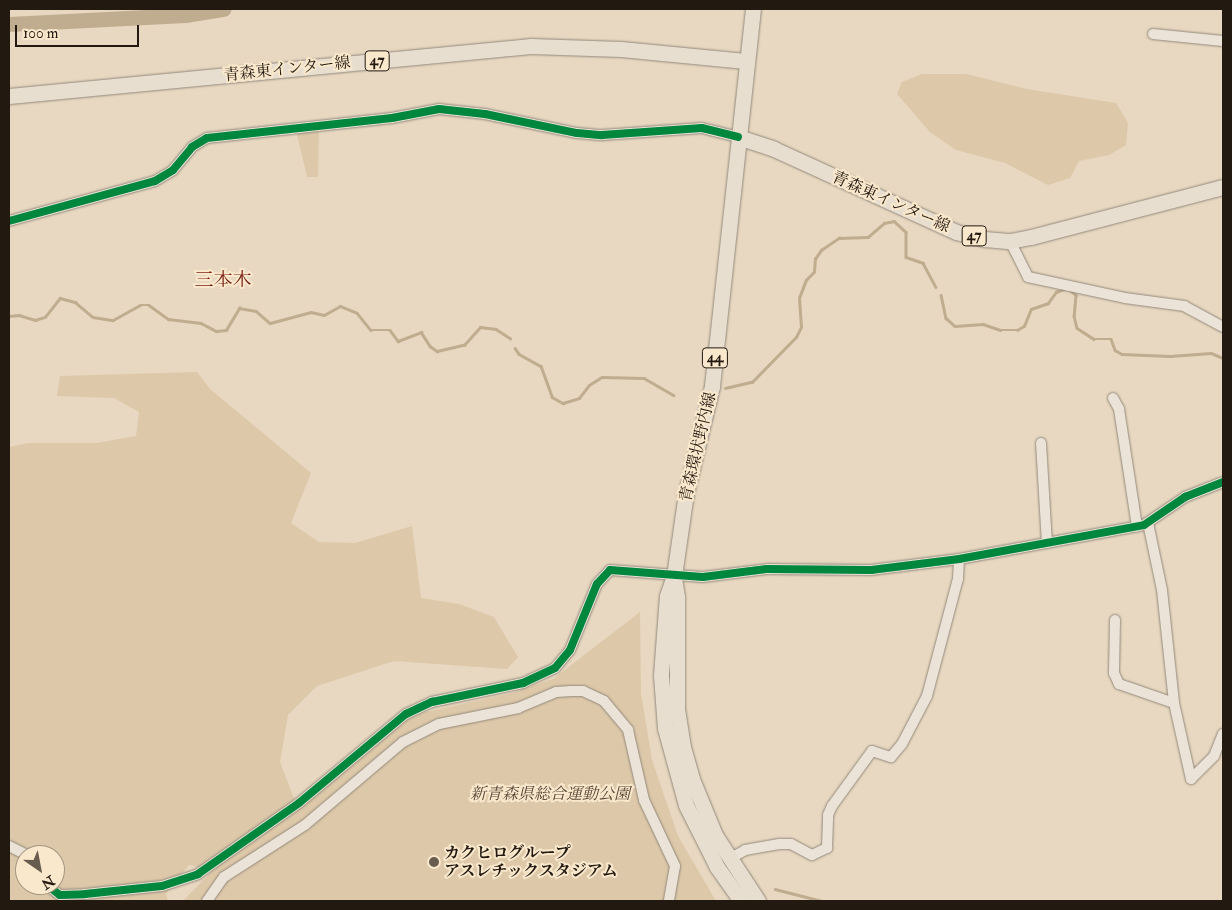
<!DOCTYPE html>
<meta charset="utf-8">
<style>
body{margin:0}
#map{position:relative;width:1232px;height:910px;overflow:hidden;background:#e8d8c1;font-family:"IM FELL Double Pica","Noto Serif JP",serif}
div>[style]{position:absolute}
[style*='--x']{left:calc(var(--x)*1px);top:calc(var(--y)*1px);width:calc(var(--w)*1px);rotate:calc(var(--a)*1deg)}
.green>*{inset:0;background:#ddc8a9}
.stream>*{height:2.5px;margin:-1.25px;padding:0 1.25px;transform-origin:1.25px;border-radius:1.25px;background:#c0ac8f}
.river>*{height:15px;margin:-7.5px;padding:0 7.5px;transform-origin:7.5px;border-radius:7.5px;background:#c0ac8f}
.roads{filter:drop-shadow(0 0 1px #93897b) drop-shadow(0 0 1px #93897b)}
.minor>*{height:10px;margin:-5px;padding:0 5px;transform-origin:5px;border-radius:5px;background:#ebe3d7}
.primary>*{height:15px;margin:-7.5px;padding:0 7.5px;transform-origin:7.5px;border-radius:7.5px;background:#e7ded0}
.cycleway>*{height:8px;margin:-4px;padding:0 4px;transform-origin:4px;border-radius:4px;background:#00873e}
.dots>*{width:14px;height:14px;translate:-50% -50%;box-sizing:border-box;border:2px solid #fae8cc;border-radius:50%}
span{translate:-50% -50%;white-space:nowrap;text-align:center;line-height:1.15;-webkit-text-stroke:4px #fae8cc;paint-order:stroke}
.shield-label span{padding:1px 4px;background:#fae8cc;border:1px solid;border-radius:4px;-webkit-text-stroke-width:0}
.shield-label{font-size:15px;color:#221910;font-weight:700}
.street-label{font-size:16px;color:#221910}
.park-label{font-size:16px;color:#574938;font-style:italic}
.poi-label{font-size:16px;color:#221910;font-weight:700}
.left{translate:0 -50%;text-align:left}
.quarter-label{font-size:19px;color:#7a1f14}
.frame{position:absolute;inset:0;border:10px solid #221910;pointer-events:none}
.north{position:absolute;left:15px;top:845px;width:50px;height:50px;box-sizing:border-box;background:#fae8cc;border:1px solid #a49581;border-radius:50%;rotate:147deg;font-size:14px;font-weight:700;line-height:20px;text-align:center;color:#221910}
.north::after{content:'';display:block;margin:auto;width:18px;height:22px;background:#675c4e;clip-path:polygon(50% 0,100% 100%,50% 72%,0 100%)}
.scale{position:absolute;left:15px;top:25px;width:124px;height:22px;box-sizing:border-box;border:2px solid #221910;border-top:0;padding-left:6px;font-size:15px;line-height:18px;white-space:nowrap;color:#221910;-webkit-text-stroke:4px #fae8cc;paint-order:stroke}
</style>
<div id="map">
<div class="green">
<div style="clip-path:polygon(922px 74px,966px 74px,1027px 89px,1116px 103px,1128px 123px,1126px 145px,1109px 155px,1079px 161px,1070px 178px,1048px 185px,1005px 163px,956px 150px,930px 132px,897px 94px,902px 82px)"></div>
<div style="clip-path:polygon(319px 128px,318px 177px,307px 177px,296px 130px)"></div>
<div style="clip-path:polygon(evenodd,197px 372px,210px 389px,311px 473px,291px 523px,319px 542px,355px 543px,412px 526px,421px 598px,459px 604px,494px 617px,518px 657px,507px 669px,394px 661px,317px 686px,288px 715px,280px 762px,298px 809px,407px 720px,422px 713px,512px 693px,553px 679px,640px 612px,641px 693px,652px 760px,678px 836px,716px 901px,183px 901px,213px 870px,189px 865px,166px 894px,168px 901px,9px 901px,9px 447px,28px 443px,96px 443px,136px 436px,139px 412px,114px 398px,57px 396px,60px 376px,197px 372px,25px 855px,55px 855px,55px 885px,25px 885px,25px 855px)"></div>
</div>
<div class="stream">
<div style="--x:1070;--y:290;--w:8;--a:40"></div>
<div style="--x:1076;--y:295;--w:21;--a:95"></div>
<div style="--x:1074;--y:316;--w:12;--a:76"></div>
<div style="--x:1077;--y:328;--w:20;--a:33"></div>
<div style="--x:1094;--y:339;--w:17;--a:0"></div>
<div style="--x:1111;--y:339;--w:12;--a:70"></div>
<div style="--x:1115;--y:350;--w:8;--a:30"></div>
<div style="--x:1122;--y:354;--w:48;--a:2.4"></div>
<div style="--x:1170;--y:356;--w:41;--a:-4.2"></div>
<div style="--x:1211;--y:353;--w:13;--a:23"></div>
<div style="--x:941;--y:295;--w:24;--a:78"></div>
<div style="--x:946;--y:318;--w:12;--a:42"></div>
<div style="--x:955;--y:326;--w:28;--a:-4"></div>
<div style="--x:983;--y:324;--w:18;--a:19"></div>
<div style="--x:1000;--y:330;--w:17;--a:0"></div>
<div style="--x:1017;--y:330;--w:8;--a:-30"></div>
<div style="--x:1024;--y:326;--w:18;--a:-68"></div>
<div style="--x:1031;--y:309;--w:18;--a:-19"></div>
<div style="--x:1048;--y:303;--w:14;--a:-54"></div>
<div style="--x:1056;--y:292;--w:9;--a:-21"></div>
<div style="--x:9;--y:316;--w:10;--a:-6"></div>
<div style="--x:19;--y:315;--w:17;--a:17"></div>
<div style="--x:35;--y:320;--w:10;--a:-17"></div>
<div style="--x:45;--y:317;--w:24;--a:-52"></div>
<div style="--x:60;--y:298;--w:16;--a:15"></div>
<div style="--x:75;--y:302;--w:23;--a:40"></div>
<div style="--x:93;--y:317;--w:20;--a:9"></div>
<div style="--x:113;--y:320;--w:31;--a:-29"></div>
<div style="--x:140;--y:305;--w:9;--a:0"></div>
<div style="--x:149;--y:305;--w:24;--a:36"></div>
<div style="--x:168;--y:319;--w:33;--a:7"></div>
<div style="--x:201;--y:323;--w:17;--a:28"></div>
<div style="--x:216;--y:331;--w:10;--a:-6"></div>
<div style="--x:226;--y:330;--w:26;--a:-59"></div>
<div style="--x:239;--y:308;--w:17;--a:10"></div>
<div style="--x:256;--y:311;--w:18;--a:41"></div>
<div style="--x:270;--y:323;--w:42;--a:-15"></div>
<div style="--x:311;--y:312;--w:13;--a:13"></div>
<div style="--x:324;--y:315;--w:18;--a:-29"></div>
<div style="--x:340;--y:306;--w:18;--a:22"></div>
<div style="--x:357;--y:313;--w:22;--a:51"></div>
<div style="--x:371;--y:330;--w:19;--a:0"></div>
<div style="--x:390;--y:330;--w:14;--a:54"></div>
<div style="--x:398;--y:341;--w:25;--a:-21"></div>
<div style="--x:421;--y:332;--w:17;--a:57"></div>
<div style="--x:430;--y:346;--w:9;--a:36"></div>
<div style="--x:437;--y:351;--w:28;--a:-13"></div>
<div style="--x:464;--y:345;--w:24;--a:-48"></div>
<div style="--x:480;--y:327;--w:16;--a:7"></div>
<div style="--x:496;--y:329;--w:17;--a:33"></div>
<div style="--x:515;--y:348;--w:7;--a:56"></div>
<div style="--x:519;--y:354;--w:25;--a:29"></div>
<div style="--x:541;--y:366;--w:33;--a:70"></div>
<div style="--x:552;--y:397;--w:13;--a:29"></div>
<div style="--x:563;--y:403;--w:17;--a:-17"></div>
<div style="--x:579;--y:398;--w:16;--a:-52"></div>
<div style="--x:589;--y:385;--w:15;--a:-32"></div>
<div style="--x:602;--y:377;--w:42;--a:1.4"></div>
<div style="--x:644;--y:378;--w:34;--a:30"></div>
<div style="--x:725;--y:388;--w:28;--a:-13"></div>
<div style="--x:752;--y:382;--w:63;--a:-45.6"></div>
<div style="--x:796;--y:337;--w:11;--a:-63"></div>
<div style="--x:801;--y:327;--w:29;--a:-94"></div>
<div style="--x:799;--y:298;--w:19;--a:-69"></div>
<div style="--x:806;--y:280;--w:11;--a:-45"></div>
<div style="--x:814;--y:272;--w:13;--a:-86"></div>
<div style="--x:815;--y:259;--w:11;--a:-56"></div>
<div style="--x:821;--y:250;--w:22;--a:-34"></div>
<div style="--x:839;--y:238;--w:29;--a:-2"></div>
<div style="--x:868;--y:237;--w:21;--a:-41"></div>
<div style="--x:884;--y:223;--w:10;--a:-11"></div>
<div style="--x:894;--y:221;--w:16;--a:43"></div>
<div style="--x:906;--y:232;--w:25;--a:90"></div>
<div style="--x:906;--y:257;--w:18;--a:19"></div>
<div style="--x:923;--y:263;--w:27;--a:62"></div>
<div style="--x:775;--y:889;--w:49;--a:14.3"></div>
</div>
<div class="river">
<div style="--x:9;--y:24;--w:176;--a:-2.9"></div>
<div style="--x:185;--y:15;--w:39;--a:-9"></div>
</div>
<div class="roads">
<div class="minor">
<div style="--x:1153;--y:34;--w:70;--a:5.7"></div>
<div style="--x:9;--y:221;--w:151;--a:-15.3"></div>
<div style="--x:155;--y:181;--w:21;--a:-31"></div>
<div style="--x:173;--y:170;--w:30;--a:-50"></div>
<div style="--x:192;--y:147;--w:17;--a:-31"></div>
<div style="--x:207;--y:138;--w:186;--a:-6.2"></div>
<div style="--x:392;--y:118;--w:48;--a:-10.8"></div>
<div style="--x:439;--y:109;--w:46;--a:6.2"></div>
<div style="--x:485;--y:114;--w:94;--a:11.7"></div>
<div style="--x:577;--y:133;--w:25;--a:5"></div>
<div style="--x:602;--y:135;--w:100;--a:-4"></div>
<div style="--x:702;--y:128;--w:37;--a:14"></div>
<div style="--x:1010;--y:241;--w:40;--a:63.4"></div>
<div style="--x:1028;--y:277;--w:99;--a:12.2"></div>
<div style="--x:1125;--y:298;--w:60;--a:7.7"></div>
<div style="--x:1184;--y:306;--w:44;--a:28.3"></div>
<div style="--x:1113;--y:398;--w:13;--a:61"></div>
<div style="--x:1119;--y:409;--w:119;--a:81.3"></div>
<div style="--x:1041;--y:443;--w:100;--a:86.6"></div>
<div style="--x:1148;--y:523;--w:68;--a:78.2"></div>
<div style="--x:1162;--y:590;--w:114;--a:83.9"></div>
<div style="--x:1174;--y:703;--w:78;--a:77.4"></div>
<div style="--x:1191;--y:779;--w:33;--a:-45"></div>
<div style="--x:1214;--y:756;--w:24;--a:-68"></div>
<div style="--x:1115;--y:620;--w:53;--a:91.1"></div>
<div style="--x:1114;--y:673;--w:12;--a:66"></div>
<div style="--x:1119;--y:684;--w:58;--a:19.1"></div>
<div style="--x:9;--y:846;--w:20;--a:27"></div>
<div style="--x:729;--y:859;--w:18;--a:-29"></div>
<div style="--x:745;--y:850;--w:36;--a:-10"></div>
<div style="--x:780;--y:844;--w:11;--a:0"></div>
<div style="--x:791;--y:844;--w:24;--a:28"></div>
<div style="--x:812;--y:855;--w:17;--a:-25"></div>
<div style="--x:827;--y:848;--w:33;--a:-88"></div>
<div style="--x:828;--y:815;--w:10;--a:-66"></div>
<div style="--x:832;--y:806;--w:68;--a:-54"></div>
<div style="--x:872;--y:751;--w:20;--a:18"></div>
<div style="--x:891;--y:757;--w:17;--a:-50"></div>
<div style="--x:902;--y:744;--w:54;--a:-62.5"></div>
<div style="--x:927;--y:696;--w:121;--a:-75.2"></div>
<div style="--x:958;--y:579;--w:20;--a:-87"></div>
<div style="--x:47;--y:885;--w:16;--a:38"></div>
<div style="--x:60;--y:895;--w:25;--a:-2"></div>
<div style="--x:85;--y:894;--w:77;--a:-5.9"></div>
<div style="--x:162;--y:886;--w:38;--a:-18"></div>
<div style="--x:198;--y:874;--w:123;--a:-35.1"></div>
<div style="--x:299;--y:803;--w:139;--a:-39.8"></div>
<div style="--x:406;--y:714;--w:29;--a:-25"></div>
<div style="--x:432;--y:702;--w:93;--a:-11.8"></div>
<div style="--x:523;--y:683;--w:35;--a:-25"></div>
<div style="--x:555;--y:668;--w:23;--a:-50"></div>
<div style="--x:570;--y:650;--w:71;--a:-67.8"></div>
<div style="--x:597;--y:584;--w:19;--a:-47"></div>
<div style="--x:610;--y:570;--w:93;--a:4.3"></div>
<div style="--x:703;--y:577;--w:64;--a:-7.1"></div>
<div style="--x:767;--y:569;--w:104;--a:0.6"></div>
<div style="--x:871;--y:570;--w:89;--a:-7.1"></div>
<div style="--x:959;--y:559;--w:188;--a:-10.4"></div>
<div style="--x:1144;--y:525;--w:50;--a:-34.3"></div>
<div style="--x:1185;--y:497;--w:41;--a:-21.5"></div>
<div style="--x:207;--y:901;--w:29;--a:-55"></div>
<div style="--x:224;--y:877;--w:96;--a:-32.7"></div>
<div style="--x:305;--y:825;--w:128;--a:-40.3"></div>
<div style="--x:403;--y:742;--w:40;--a:-26.6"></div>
<div style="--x:439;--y:724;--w:81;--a:-11.4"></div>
<div style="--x:518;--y:708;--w:41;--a:-22.8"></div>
<div style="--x:556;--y:692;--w:15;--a:-4"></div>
<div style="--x:571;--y:691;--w:12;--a:0"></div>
<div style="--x:583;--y:691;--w:23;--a:25"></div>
<div style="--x:604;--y:701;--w:38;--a:50"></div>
<div style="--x:628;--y:730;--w:72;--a:77.1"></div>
<div style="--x:644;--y:800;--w:73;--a:64.8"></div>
<div style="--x:675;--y:866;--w:36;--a:100"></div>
</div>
<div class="primary">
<div style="--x:9;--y:96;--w:524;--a:-5.47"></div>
<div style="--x:531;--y:46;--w:90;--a:1.9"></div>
<div style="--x:621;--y:49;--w:125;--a:5.5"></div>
<div style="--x:738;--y:137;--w:38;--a:18"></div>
<div style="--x:774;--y:149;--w:200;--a:24.5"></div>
<div style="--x:956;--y:232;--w:30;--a:14"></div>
<div style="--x:985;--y:239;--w:25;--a:5"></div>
<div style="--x:1010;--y:241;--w:21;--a:-11"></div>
<div style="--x:1031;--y:237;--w:198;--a:-14.6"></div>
<div style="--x:674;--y:578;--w:19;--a:81"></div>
<div style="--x:677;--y:597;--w:112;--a:90"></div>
<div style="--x:677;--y:709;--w:38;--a:81"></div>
<div style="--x:683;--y:747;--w:33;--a:74"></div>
<div style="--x:692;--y:779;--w:61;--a:67.7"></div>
<div style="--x:715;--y:835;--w:79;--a:56.9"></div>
<div style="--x:741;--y:901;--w:42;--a:-125.2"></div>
<div style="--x:717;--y:867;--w:69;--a:-116.6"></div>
<div style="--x:686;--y:805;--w:80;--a:-105.3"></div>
<div style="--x:665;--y:728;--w:53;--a:-94.3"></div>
<div style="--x:661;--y:675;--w:79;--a:-85.7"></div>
<div style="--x:667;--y:596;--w:21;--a:-71"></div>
<div style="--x:674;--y:576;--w:84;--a:-81.8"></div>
<div style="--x:686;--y:493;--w:110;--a:-76.3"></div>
<div style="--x:712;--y:386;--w:379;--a:-83.8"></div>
</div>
</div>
<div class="cycleway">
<div style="--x:9;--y:221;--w:151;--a:-15.3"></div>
<div style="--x:155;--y:181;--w:21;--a:-31"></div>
<div style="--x:173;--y:170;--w:30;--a:-50"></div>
<div style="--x:192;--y:147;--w:17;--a:-31"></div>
<div style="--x:207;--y:138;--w:186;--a:-6.2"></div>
<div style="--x:392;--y:118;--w:48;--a:-10.8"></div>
<div style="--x:439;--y:109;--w:46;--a:6.2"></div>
<div style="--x:485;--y:114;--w:94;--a:11.7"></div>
<div style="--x:577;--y:133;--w:25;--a:5"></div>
<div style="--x:602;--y:135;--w:100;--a:-4"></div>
<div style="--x:702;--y:128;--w:37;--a:14"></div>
<div style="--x:47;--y:885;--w:16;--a:38"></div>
<div style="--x:60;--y:895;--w:25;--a:-2"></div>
<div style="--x:85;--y:894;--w:77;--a:-5.9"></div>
<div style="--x:162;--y:886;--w:38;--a:-18"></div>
<div style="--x:198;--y:874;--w:123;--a:-35.1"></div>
<div style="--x:299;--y:803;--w:139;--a:-39.8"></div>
<div style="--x:406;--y:714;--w:29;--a:-25"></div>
<div style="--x:432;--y:702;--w:93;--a:-11.8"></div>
<div style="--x:523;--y:683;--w:35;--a:-25"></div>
<div style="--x:555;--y:668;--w:23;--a:-50"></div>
<div style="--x:570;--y:650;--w:71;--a:-67.8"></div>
<div style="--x:597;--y:584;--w:19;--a:-47"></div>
<div style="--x:610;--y:570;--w:93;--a:4.3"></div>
<div style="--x:703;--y:577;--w:64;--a:-7.1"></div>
<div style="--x:767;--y:569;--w:104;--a:0.6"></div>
<div style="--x:871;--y:570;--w:89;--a:-7.1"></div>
<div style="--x:959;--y:559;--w:188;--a:-10.4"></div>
<div style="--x:1144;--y:525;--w:50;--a:-34.3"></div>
<div style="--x:1185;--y:497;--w:41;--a:-21.5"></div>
</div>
<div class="dots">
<div style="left:434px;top:862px;background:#675c4e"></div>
</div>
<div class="shield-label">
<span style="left:377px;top:61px">47</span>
<span style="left:974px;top:236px">47</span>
<span style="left:715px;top:358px">44</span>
</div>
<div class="street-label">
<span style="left:287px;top:69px;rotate:-6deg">青森東インター線</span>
<span style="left:891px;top:202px;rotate:24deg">青森東インター線</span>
<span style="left:698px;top:447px;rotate:-77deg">青森環状野内線</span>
</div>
<div class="park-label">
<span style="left:550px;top:794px">新青森県総合運動公園</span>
</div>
<div class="poi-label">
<span class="left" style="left:444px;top:862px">カクヒログループ<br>アスレチックスタジアム</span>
</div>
<div class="quarter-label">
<span style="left:223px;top:281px">三本木</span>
</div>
<div class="frame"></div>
<div class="north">N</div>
<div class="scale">100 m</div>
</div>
